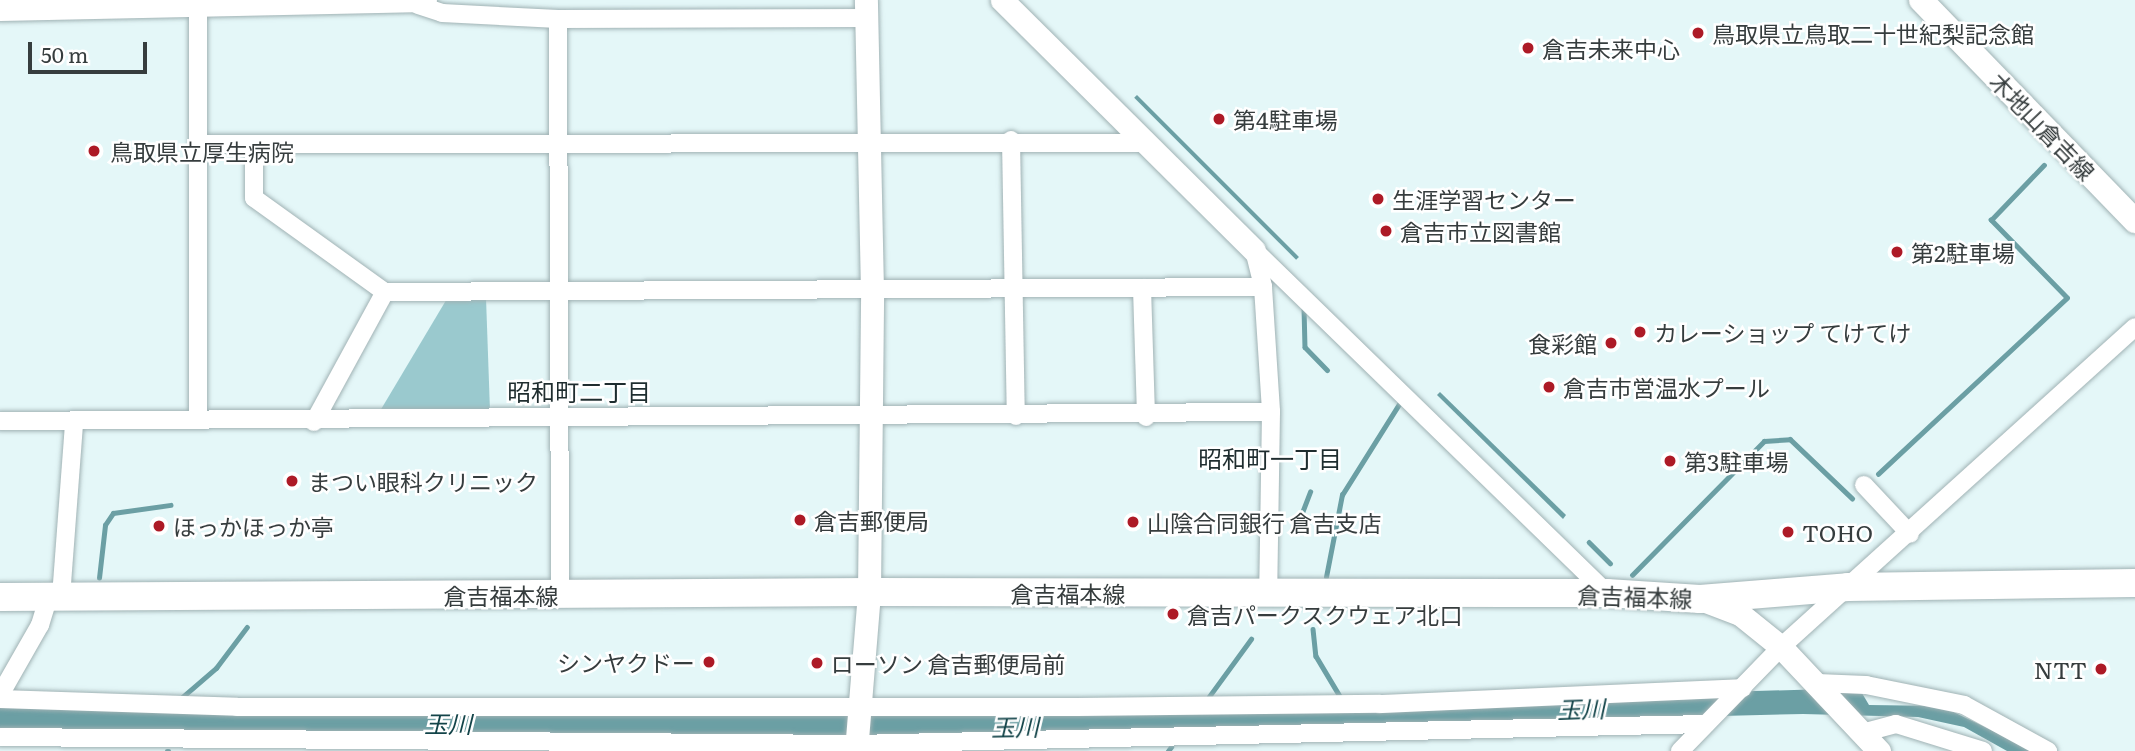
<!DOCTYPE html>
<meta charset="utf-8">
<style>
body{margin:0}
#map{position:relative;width:2135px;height:751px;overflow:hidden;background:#e4f7f8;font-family:Literata,"Noto Sans JP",serif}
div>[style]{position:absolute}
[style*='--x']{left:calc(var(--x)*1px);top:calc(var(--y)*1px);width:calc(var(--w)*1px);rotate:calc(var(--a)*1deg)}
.green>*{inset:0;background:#9ac9ce}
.water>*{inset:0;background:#6b9fa4;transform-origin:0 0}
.stream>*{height:4.5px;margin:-2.25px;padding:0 2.25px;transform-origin:2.25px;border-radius:2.25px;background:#6b9fa4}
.roads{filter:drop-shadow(0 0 2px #a0b2b4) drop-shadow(0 0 2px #a0b2b4)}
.minor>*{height:18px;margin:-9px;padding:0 9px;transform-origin:9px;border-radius:9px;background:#fff}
.tertiary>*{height:23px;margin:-11.5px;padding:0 11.5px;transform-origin:11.5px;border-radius:11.5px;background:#fff}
.secondary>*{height:24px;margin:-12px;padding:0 12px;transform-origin:12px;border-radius:12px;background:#fff}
.primary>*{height:28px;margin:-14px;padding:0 14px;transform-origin:14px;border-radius:14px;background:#fff}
.dots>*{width:19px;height:19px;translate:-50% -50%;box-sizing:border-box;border:4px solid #fff;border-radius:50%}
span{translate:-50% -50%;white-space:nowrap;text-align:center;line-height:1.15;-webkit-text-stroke:5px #fff;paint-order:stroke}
.poi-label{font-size:23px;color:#363d3e}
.left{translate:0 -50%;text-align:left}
.right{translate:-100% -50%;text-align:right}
.street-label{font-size:23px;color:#363d3e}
.neighbourhood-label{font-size:24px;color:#1f2d2f}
.water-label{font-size:24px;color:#134449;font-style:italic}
.scale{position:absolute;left:28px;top:42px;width:119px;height:32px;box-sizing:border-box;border:4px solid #363d3e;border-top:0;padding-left:9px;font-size:21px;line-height:24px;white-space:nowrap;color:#363d3e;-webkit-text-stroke:5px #fff;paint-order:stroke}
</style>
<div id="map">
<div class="green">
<div style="clip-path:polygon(448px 297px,486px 298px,490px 411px,380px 411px)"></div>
</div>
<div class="water">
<div style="left:1137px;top:95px;width:229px;height:4px;rotate:45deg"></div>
<div style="clip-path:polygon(1440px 392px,1566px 515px,1563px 519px,1437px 395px)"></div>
<div style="clip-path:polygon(1859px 688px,1869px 705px,1941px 706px,2035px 751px,2007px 751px,1964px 727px,1918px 717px,1803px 714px,913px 736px,0 730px,0 707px,922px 716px)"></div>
</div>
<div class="stream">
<div style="--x:1304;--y:307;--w:40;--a:88.6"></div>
<div style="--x:1305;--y:347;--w:32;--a:46"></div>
<div style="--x:1878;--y:474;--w:258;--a:-43"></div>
<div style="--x:2067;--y:298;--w:109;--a:-134.3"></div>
<div style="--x:1991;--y:220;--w:76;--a:-46.1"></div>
<div style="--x:1295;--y:531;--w:42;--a:-69"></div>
<div style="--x:1589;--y:542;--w:30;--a:45"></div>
<div style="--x:1632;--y:575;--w:188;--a:-45.4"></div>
<div style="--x:1764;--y:441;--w:26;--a:-4"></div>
<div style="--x:1790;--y:439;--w:86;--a:43.6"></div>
<div style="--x:1326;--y:577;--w:84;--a:-79"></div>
<div style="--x:1342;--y:495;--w:107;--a:-57.9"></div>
<div style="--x:99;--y:578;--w:53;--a:-83.5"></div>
<div style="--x:105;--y:525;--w:14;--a:-56"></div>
<div style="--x:113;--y:513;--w:58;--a:-8"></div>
<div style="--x:1313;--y:629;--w:27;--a:84"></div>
<div style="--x:1316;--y:656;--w:49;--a:59.2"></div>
<div style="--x:1208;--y:698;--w:73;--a:-53.9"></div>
<div style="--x:179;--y:700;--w:49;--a:-40.9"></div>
<div style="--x:216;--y:668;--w:51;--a:-52.9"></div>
<div style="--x:167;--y:751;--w:2;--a:0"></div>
<div style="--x:1168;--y:751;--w:5;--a:-53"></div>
</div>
<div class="roads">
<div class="minor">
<div style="--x:189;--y:0;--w:13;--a:45"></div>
<div style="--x:198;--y:9;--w:410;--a:90"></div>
<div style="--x:418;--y:5;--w:25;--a:18"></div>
<div style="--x:442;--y:13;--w:116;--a:3"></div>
<div style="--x:558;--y:19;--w:308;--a:-0.2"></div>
<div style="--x:558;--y:19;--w:576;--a:89.8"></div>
<div style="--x:1011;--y:140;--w:276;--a:89"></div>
<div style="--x:199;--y:144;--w:947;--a:-0.06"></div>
<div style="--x:254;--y:145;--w:53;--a:90"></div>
<div style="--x:254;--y:198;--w:161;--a:35.7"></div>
<div style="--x:385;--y:292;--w:878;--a:-0.33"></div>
<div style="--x:1254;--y:250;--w:492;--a:44.2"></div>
<div style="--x:1254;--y:250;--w:38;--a:76"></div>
<div style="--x:1263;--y:287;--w:125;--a:86.3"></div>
<div style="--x:1271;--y:412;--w:183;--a:90.9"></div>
<div style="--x:1142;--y:288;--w:129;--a:88.2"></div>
<div style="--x:0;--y:421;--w:1271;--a:-0.41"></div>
<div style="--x:314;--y:422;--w:148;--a:-61.4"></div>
<div style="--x:1864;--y:485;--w:67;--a:46.8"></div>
<div style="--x:61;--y:597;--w:174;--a:-85.7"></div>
<div style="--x:1817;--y:683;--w:49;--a:2.3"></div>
<div style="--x:1866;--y:685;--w:100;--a:11.5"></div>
<div style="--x:1964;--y:705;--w:96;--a:28.7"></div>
<div style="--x:0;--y:695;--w:81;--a:-60.3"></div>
<div style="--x:40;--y:625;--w:30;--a:-73"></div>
<div style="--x:0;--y:699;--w:237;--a:1.9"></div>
<div style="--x:237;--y:707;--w:840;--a:0"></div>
<div style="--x:1077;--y:707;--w:303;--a:-0.6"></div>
<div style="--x:1380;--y:704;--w:363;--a:-2.5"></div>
<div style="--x:1862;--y:733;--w:35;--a:-15"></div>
<div style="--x:1896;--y:724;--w:91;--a:17.2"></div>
<div style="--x:0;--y:737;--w:856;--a:0.47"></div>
<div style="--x:856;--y:744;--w:850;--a:-1.35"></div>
<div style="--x:1680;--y:751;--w:145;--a:-45.8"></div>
<div style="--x:1781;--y:647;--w:477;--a:-42.1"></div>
</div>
<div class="tertiary">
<div style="--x:1002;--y:0;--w:355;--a:44.8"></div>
<div style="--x:0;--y:9;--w:425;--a:-1.2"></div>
<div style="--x:1703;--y:600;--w:40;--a:21"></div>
<div style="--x:1740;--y:614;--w:53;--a:38.8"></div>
<div style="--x:1781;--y:647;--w:143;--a:46.7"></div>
<div style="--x:856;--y:751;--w:160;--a:-85.3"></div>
<div style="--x:869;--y:592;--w:301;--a:-89.4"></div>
<div style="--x:872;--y:291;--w:291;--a:-91.2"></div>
</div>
<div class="secondary">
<div style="--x:1921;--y:0;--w:308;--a:45.9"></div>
</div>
<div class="primary">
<div style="--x:0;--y:597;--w:869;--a:-0.33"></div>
<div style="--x:869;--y:592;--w:738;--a:0.08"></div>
<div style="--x:1607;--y:593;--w:93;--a:3.7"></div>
<div style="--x:1700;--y:599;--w:148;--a:-4.6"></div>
<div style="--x:1848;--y:587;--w:287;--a:-0.8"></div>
</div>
</div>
<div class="dots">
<div style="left:1698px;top:33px;background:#ad1a26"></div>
<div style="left:1528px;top:48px;background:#ad1a26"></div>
<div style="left:1219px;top:119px;background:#ad1a26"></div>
<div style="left:94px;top:151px;background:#ad1a26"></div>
<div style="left:1378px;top:199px;background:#ad1a26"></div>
<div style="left:1386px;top:231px;background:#ad1a26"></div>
<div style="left:1897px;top:252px;background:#ad1a26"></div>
<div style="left:1640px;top:332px;background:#ad1a26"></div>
<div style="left:1611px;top:343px;background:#ad1a26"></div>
<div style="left:1549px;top:387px;background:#ad1a26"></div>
<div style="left:1670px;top:461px;background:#ad1a26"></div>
<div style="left:292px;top:481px;background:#ad1a26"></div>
<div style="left:800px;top:520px;background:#ad1a26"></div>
<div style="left:1133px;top:522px;background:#ad1a26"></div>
<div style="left:159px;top:526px;background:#ad1a26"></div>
<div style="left:1788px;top:532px;background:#ad1a26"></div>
<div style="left:1173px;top:614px;background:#ad1a26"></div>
<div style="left:709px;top:662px;background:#ad1a26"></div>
<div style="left:817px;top:663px;background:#ad1a26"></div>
<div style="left:2101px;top:669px;background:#ad1a26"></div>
</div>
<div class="poi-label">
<span class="left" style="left:1712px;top:33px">鳥取県立鳥取二十世紀梨記念館</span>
<span class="left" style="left:1542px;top:48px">倉吉未来中心</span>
<span class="left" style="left:1233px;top:119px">第4駐車場</span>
<span class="left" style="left:110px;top:151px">鳥取県立厚生病院</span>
<span class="left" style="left:1392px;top:199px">生涯学習センター</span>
<span class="left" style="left:1400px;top:231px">倉吉市立図書館</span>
<span class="left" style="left:1911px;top:252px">第2駐車場</span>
<span class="left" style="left:1654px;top:332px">カレーショップ てけてけ</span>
<span class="right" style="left:1597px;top:343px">食彩館</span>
<span class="left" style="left:1563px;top:387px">倉吉市営温水プール</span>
<span class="left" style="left:1684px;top:461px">第3駐車場</span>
<span class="left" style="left:308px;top:481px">まつい眼科クリニック</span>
<span class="left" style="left:814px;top:520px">倉吉郵便局</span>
<span class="left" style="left:1147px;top:522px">山陰合同銀行 倉吉支店</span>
<span class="left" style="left:173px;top:526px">ほっかほっか亭</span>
<span class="left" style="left:1802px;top:532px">TOHO</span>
<span class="left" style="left:1187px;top:614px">倉吉パークスクウェア北口</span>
<span class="right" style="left:695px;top:662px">シンヤクドー</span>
<span class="left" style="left:831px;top:663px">ローソン 倉吉郵便局前</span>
<span class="right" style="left:2087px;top:669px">NTT</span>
</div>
<div class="street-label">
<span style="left:2043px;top:126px;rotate:46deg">木地山倉吉線</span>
<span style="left:1068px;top:593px">倉吉福本線</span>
<span style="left:501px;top:595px">倉吉福本線</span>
<span style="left:1635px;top:596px;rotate:2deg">倉吉福本線</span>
</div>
<div class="neighbourhood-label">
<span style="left:579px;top:391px">昭和町二丁目</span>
<span style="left:1270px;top:458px">昭和町一丁目</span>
</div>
<div class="water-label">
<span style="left:1581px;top:708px;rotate:-2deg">玉川</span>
<span style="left:448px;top:723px">玉川</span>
<span style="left:1015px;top:726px;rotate:-1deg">玉川</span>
</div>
<div class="scale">50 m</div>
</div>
